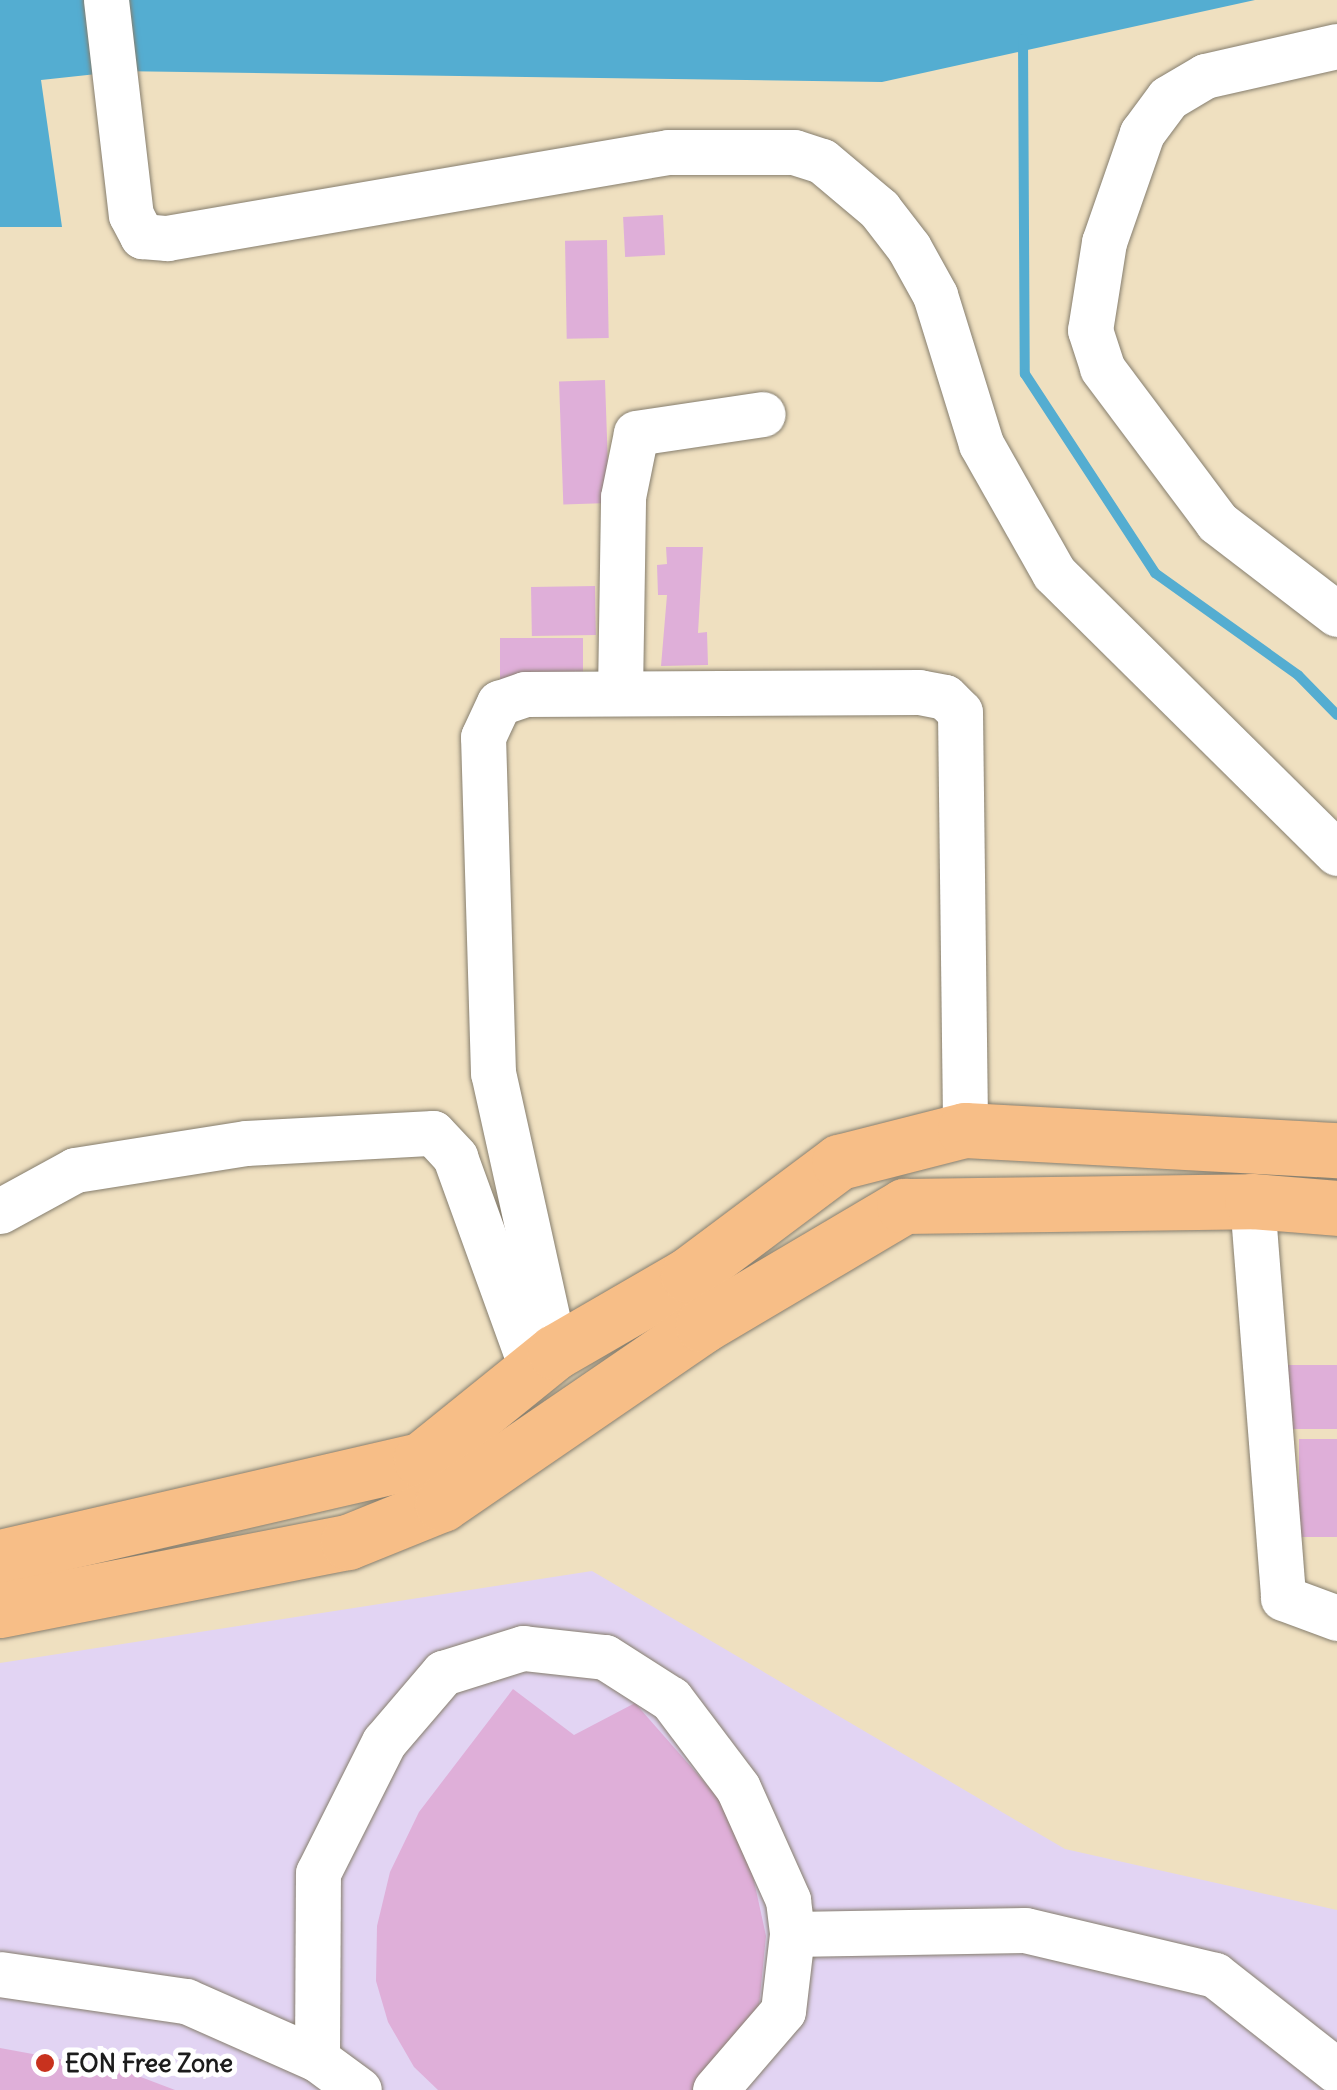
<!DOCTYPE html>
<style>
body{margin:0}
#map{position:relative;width:1337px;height:2090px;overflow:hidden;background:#efe0c0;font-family:Delius,sans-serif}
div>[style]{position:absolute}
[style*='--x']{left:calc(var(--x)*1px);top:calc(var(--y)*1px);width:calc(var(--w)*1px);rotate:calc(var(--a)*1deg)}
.built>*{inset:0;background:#e2d4f3}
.water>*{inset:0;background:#54add1}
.stream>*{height:10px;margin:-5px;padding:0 5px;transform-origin:5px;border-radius:5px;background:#54add1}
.building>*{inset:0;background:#dfafd9;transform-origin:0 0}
.roads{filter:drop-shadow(0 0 2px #867e6e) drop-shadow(0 0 2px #867e6e)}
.minor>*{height:45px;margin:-22.5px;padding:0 22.5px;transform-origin:22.5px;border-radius:22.5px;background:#fff}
.major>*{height:55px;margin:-27.5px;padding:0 27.5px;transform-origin:27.5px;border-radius:27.5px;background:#f7be87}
.dots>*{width:28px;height:28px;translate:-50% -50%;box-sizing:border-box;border:5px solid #fff;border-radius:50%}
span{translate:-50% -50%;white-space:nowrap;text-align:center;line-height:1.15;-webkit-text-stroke:10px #fff;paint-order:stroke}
.poi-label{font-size:25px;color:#1c1c1c;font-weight:700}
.left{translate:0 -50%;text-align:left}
</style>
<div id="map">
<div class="built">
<div style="clip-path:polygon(592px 1571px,1065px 1849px,1337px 1910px,1337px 2090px,0 2090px,0 1663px)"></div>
</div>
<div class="water">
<div style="clip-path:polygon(0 0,97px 0,106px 73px,41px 80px,62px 227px,0 227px)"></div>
<div style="clip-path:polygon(108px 0,1255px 0,882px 82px,115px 71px)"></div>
</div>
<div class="stream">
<div style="--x:1023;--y:39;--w:335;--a:89.7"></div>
<div style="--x:1025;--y:374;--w:238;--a:56.8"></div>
<div style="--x:1155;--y:573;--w:176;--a:35.5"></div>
<div style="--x:1298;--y:675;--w:56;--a:45.7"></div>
</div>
<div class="building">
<div style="left:663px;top:215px;width:40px;height:40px;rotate:87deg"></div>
<div style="left:607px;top:240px;width:98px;height:42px;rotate:89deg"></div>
<div style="left:605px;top:380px;width:123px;height:46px;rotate:88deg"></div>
<div style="clip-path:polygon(666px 547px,703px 547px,698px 633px,707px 632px,708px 665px,661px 666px,667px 595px,658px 595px,657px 565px,667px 564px)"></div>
<div style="left:595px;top:586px;width:49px;height:64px;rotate:89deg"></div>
<div style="left:500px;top:638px;width:83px;height:42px"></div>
<div style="left:1337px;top:1365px;width:64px;height:49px;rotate:90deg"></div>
<div style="left:1337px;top:1439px;width:98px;height:38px;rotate:90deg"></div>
<div style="clip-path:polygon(513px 1689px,574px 1735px,635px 1703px,722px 1802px,751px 1867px,766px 1936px,759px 2006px,701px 2090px,438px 2090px,414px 2067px,388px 2022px,376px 1981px,377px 1926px,390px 1872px,419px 1812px)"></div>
<div style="clip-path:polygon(0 2048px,125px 2071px,175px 2090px,0 2090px)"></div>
</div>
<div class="roads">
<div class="minor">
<div style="--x:106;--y:0;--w:216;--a:83.4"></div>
<div style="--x:131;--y:215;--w:24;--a:62"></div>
<div style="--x:142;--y:236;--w:25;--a:5"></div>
<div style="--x:167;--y:238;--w:508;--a:-9.74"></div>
<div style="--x:668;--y:152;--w:126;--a:0"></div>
<div style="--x:794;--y:152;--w:29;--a:18"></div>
<div style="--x:822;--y:161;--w:75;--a:40.1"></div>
<div style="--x:879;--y:209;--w:49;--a:52.4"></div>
<div style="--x:909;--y:248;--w:54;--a:61"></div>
<div style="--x:935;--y:295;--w:156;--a:72.8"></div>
<div style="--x:981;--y:444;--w:148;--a:60.5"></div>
<div style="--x:1054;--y:573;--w:398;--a:44.7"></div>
<div style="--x:1337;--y:46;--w:135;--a:167.2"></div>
<div style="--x:1205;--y:76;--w:43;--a:149.3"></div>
<div style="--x:1168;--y:98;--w:44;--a:126.6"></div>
<div style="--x:1142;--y:133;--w:115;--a:109.2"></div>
<div style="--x:1104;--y:242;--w:89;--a:99"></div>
<div style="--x:1090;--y:330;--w:40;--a:72"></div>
<div style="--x:1102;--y:368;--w:192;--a:53.2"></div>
<div style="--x:1217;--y:522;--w:151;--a:37.5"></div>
<div style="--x:620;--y:693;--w:196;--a:-89.1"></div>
<div style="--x:623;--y:497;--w:65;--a:-78.5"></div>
<div style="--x:636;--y:433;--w:128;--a:-8.5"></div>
<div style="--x:1252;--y:1201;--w:398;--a:85.5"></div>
<div style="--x:1283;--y:1598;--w:58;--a:20.3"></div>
<div style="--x:0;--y:1211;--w:85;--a:-28.7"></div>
<div style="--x:75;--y:1170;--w:173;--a:-9"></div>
<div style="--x:246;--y:1143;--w:187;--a:-3.1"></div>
<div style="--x:433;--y:1133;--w:33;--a:47"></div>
<div style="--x:455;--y:1157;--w:226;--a:70.1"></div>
<div style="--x:555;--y:1352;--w:286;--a:-102.5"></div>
<div style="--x:493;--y:1073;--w:336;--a:-91.7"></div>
<div style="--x:483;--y:737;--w:38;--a:-65"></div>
<div style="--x:499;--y:703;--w:28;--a:-19"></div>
<div style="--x:525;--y:694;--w:394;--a:-0.3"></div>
<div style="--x:919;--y:692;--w:26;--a:11"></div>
<div style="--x:945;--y:697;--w:21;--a:45"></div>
<div style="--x:960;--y:712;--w:418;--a:89.3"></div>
<div style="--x:0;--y:1974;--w:188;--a:8.3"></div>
<div style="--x:186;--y:2001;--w:143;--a:23.9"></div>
<div style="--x:317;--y:2059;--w:52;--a:36.4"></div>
<div style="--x:317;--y:2059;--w:186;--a:-89.7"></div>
<div style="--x:318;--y:1873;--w:147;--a:-63.3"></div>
<div style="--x:384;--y:1742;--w:91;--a:-49.5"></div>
<div style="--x:443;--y:1673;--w:84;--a:-17.4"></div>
<div style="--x:523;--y:1648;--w:82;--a:6.3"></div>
<div style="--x:605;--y:1657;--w:78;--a:32.5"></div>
<div style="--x:671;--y:1699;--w:111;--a:53"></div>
<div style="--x:738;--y:1788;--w:123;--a:65.9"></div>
<div style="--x:788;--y:1900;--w:34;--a:83"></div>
<div style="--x:792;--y:1934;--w:233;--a:-1"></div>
<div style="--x:1025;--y:1930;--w:195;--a:13.3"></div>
<div style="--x:1215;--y:1975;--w:155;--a:38.2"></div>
<div style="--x:715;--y:2090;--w:104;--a:-49.3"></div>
<div style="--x:783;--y:2011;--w:78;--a:-83.3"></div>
</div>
<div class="major">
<div style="--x:0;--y:1557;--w:432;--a:-13"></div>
<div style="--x:421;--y:1460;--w:172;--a:-38.9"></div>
<div style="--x:555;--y:1352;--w:154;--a:-30.1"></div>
<div style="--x:688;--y:1275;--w:189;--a:-36.8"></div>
<div style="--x:839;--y:1162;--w:130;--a:-14.3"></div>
<div style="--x:965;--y:1130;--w:373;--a:3.1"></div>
<div style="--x:0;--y:1610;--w:355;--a:-11.1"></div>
<div style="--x:348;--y:1542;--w:101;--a:-22"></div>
<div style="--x:442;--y:1504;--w:316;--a:-34.4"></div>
<div style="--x:703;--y:1325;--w:234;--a:-30.6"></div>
<div style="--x:904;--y:1206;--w:348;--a:-0.8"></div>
<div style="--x:1252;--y:1201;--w:85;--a:4.7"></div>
</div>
</div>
<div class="dots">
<div style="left:45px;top:2063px;background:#c8321e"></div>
</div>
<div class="poi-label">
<span class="left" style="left:65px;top:2063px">EON Free Zone</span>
</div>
</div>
